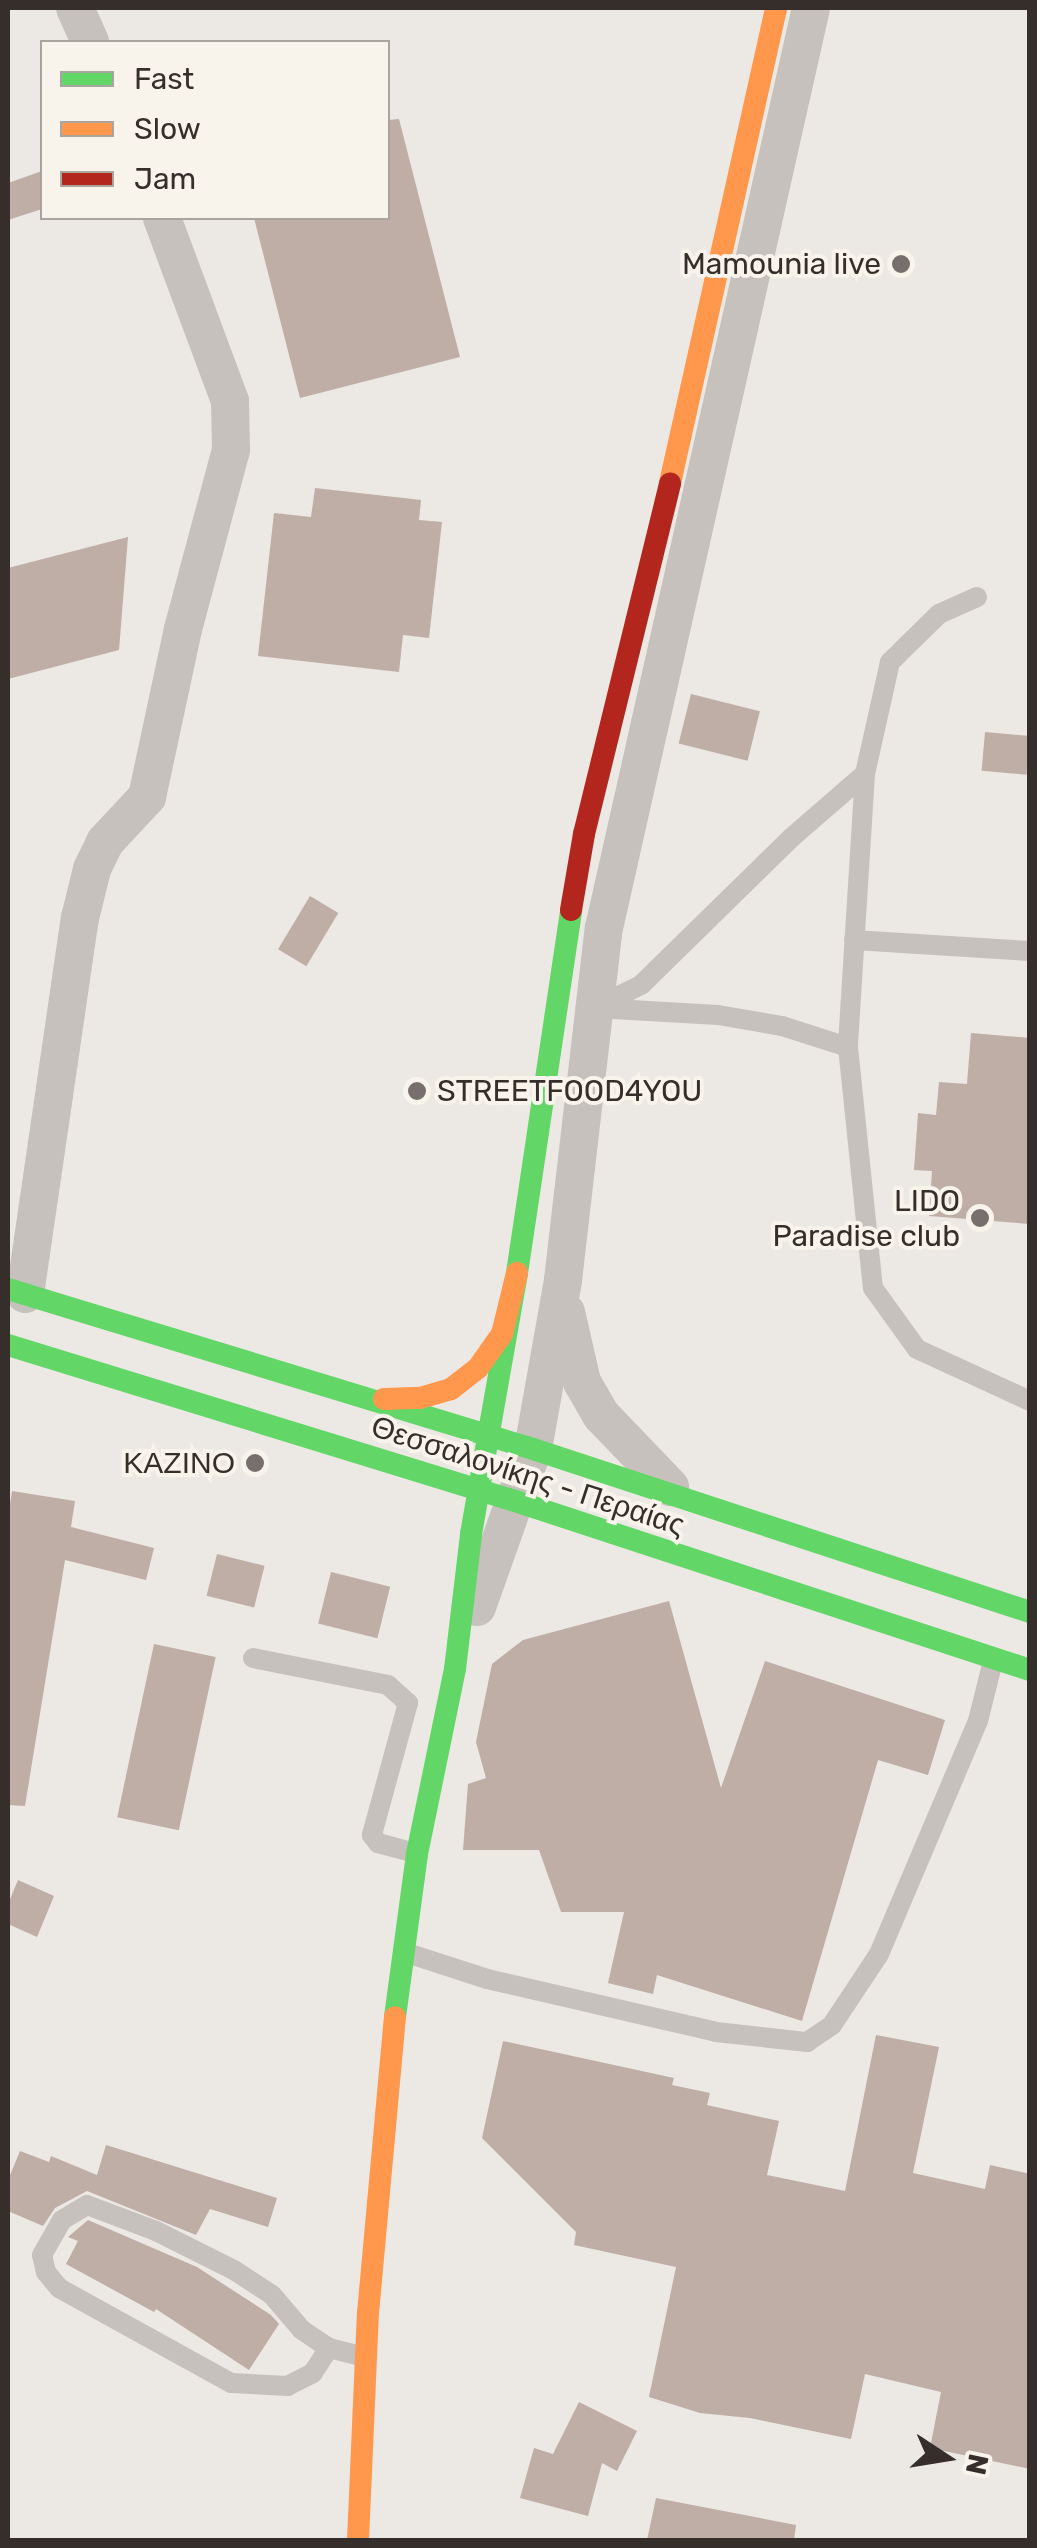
<!DOCTYPE html>
<meta charset="utf-8">
<style>
body{margin:0}
#map{position:relative;width:1037px;height:2548px;overflow:hidden;background:#ece8e3;font-family:Rubik,sans-serif}
div>[style]{position:absolute}
[style*='--x']{left:calc(var(--x)*1px);top:calc(var(--y)*1px);width:calc(var(--w)*1px);rotate:calc(var(--a)*1deg)}
.building>*{inset:0;background:#beaea6;transform-origin:0 0}
.lane>*{height:20px;margin:-10px;padding:0 10px;transform-origin:10px;border-radius:10px;background:#c6c1bc}
.street>*{height:38px;margin:-19px;padding:0 19px;transform-origin:19px;border-radius:19px;background:#c6c1bc}
.fast>*{height:22px;margin:-11px;padding:0 11px;transform-origin:11px;border-radius:11px;background:#63d668}
.slow>*{height:22px;margin:-11px;padding:0 11px;transform-origin:11px;border-radius:11px;background:#ff974d}
.jam>*{height:22px;margin:-11px;padding:0 11px;transform-origin:11px;border-radius:11px;background:#b3261e}
.dots>*{width:28px;height:28px;translate:-50% -50%;box-sizing:border-box;border:5px solid #f8f3eb;border-radius:50%}
span{translate:-50% -50%;white-space:nowrap;text-align:center;line-height:1.15;-webkit-text-stroke:8px #f8f3eb;paint-order:stroke}
.poi-label{font-size:30px;color:#362e2a}
.right{translate:-100% -50%;text-align:right}
.left{translate:0 -50%;text-align:left}
.street-label{font-size:30px;color:#362e2a}
.frame{position:absolute;inset:0;border:10px solid #362e2a;pointer-events:none}
.legend{position:absolute;left:40px;top:40px;width:350px;height:180px;box-sizing:border-box;background:#f8f3eb;border:2px solid #aaa49e;margin:0;padding:12px 18px;list-style:none;font-size:30px;color:#362e2a}
.legend li{display:flex;align-items:center;gap:20px;height:50px}
.legend b{width:50px;border:2px solid #aaa49e}
.north{position:absolute;left:897px;top:2408px;width:100px;height:100px;-webkit-text-stroke:8px #f8f3eb;paint-order:stroke;rotate:102deg;font-size:28px;font-weight:700;line-height:40px;text-align:center;color:#362e2a}
.north::after{content:'';display:block;margin:auto;width:35px;height:45px;background:#362e2a;clip-path:polygon(50% 0,100% 100%,50% 72%,0 100%)}
</style>
<div id="map">
<div class="building">
<div style="clip-path:polygon(399px 119px,460px 357px,300px 398px,254px 218px,388px 218px,388px 120px)"></div>
<div style="clip-path:polygon(42px 171px,42px 209px,8px 220px,8px 183px)"></div>
<div style="clip-path:polygon(315px 488px,421px 500px,419px 520px,442px 522px,429px 638px,403px 635px,399px 672px,258px 656px,274px 513px,311px 517px)"></div>
<div style="clip-path:polygon(128px 537px,119px 650px,8px 679px,8px 568px)"></div>
<div style="left:691px;top:694px;width:71px;height:51px;rotate:14deg"></div>
<div style="left:985px;top:732px;width:45px;height:39px;rotate:5deg"></div>
<div style="left:310px;top:896px;width:33px;height:62px;rotate:31deg"></div>
<div style="clip-path:polygon(971px 1033px,1030px 1038px,1030px 1224px,929px 1216px,932px 1171px,914px 1170px,918px 1113px,936px 1115px,939px 1082px,967px 1084px)"></div>
<div style="clip-path:polygon(12px 1491px,75px 1501px,71px 1527px,154px 1548px,146px 1580px,65px 1560px,25px 1806px,8px 1805px,8px 1517px)"></div>
<div style="left:217px;top:1554px;width:49px;height:43px;rotate:14deg"></div>
<div style="left:331px;top:1572px;width:61px;height:53px;rotate:14deg"></div>
<div style="clip-path:polygon(669px 1601px,721px 1788px,765px 1661px,945px 1720px,928px 1775px,878px 1760px,802px 2021px,657px 1975px,653px 1994px,608px 1983px,624px 1912px,561px 1912px,539px 1850px,463px 1850px,468px 1784px,486px 1778px,476px 1742px,492px 1664px,523px 1640px)"></div>
<div style="left:154px;top:1644px;width:63px;height:177px;rotate:12deg"></div>
<div style="clip-path:polygon(18px 1880px,54px 1896px,37px 1937px,8px 1924px,8px 1904px)"></div>
<div style="clip-path:polygon(876px 2035px,939px 2047px,913px 2173px,985px 2189px,990px 2165px,1030px 2174px,1030px 2469px,930px 2448px,941px 2392px,865px 2374px,851px 2439px,750px 2418px,700px 2413px,649px 2397px,676px 2267px,574px 2245px,576px 2232px,482px 2138px,503px 2041px,674px 2078px,672px 2085px,710px 2093px,707px 2105px,779px 2121px,767px 2175px,845px 2191px)"></div>
<div style="clip-path:polygon(106px 2145px,277px 2198px,268px 2227px,210px 2209px,196px 2235px,87px 2191px,55px 2208px,43px 2226px,8px 2211px,8px 2180px,20px 2151px,49px 2162px,51px 2156px,97px 2175px)"></div>
<div style="clip-path:polygon(88px 2220px,197px 2267px,271px 2315px,279px 2324px,249px 2370px,156px 2309px,154px 2312px,66px 2264px,78px 2241px,68px 2237px)"></div>
<div style="clip-path:polygon(579px 2402px,637px 2431px,617px 2471px,602px 2463px,588px 2516px,520px 2498px,534px 2448px,553px 2454px)"></div>
<div style="clip-path:polygon(656px 2498px,796px 2525px,794px 2540px,647px 2540px)"></div>
</div>
<div class="lane">
<div style="--x:977;--y:597;--w:42;--a:155.9"></div>
<div style="--x:939;--y:614;--w:69;--a:135.6"></div>
<div style="--x:890;--y:662;--w:115;--a:102.6"></div>
<div style="--x:865;--y:774;--w:274;--a:93.6"></div>
<div style="--x:848;--y:1047;--w:242;--a:84.1"></div>
<div style="--x:873;--y:1288;--w:75;--a:54.2"></div>
<div style="--x:917;--y:1349;--w:124;--a:24.7"></div>
<div style="--x:854;--y:940;--w:176;--a:3.6"></div>
<div style="--x:594;--y:1008;--w:52;--a:-26.1"></div>
<div style="--x:641;--y:985;--w:210;--a:-44.4"></div>
<div style="--x:791;--y:838;--w:98;--a:-40.9"></div>
<div style="--x:596;--y:1008;--w:122;--a:3.3"></div>
<div style="--x:718;--y:1015;--w:65;--a:9.8"></div>
<div style="--x:782;--y:1026;--w:69;--a:17.7"></div>
<div style="--x:253;--y:1658;--w:138;--a:11.3"></div>
<div style="--x:388;--y:1685;--w:27;--a:42"></div>
<div style="--x:408;--y:1703;--w:137;--a:105.3"></div>
<div style="--x:372;--y:1835;--w:10;--a:53"></div>
<div style="--x:378;--y:1843;--w:38;--a:15"></div>
<div style="--x:404;--y:1952;--w:87;--a:18"></div>
<div style="--x:487;--y:1979;--w:235;--a:13"></div>
<div style="--x:716;--y:2032;--w:92;--a:6.3"></div>
<div style="--x:807;--y:2042;--w:30;--a:-34"></div>
<div style="--x:832;--y:2025;--w:85;--a:-56.5"></div>
<div style="--x:879;--y:1954;--w:253;--a:-67"></div>
<div style="--x:978;--y:1721;--w:62;--a:-76"></div>
<div style="--x:329;--y:2348;--w:30;--a:123"></div>
<div style="--x:313;--y:2373;--w:28;--a:153"></div>
<div style="--x:288;--y:2386;--w:57;--a:-177"></div>
<div style="--x:231;--y:2383;--w:196;--a:-151.1"></div>
<div style="--x:59;--y:2288;--w:21;--a:-129"></div>
<div style="--x:46;--y:2272;--w:17;--a:-103"></div>
<div style="--x:42;--y:2255;--w:40;--a:-60.3"></div>
<div style="--x:62;--y:2220;--w:29;--a:-31"></div>
<div style="--x:87;--y:2205;--w:74;--a:20.6"></div>
<div style="--x:156;--y:2231;--w:87;--a:26.6"></div>
<div style="--x:234;--y:2270;--w:45;--a:33.3"></div>
<div style="--x:272;--y:2295;--w:46;--a:49.4"></div>
<div style="--x:302;--y:2330;--w:32;--a:34"></div>
<div style="--x:329;--y:2348;--w:36;--a:14"></div>
</div>
<div class="street">
<div style="--x:75;--y:8;--w:37;--a:66"></div>
<div style="--x:25;--y:1294;--w:380;--a:-81.7"></div>
<div style="--x:80;--y:918;--w:50;--a:-76.2"></div>
<div style="--x:92;--y:869;--w:30;--a:-64"></div>
<div style="--x:105;--y:842;--w:62;--a:-47"></div>
<div style="--x:147;--y:797;--w:172;--a:-77.9"></div>
<div style="--x:183;--y:629;--w:185;--a:-75"></div>
<div style="--x:231;--y:450;--w:49;--a:-91.2"></div>
<div style="--x:230;--y:401;--w:195;--a:-110.4"></div>
<div style="--x:566;--y:1312;--w:72;--a:77.1"></div>
<div style="--x:582;--y:1382;--w:38;--a:60"></div>
<div style="--x:601;--y:1415;--w:100;--a:46.2"></div>
<div style="--x:477;--y:1607;--w:168;--a:-70.5"></div>
<div style="--x:533;--y:1449;--w:172;--a:-79.9"></div>
<div style="--x:563;--y:1280;--w:354;--a:-83.4"></div>
<div style="--x:604;--y:928;--w:943;--a:-77.32"></div>
</div>
<div class="fast">
<div style="--x:8;--y:1289;--w:549;--a:16.95"></div>
<div style="--x:533;--y:1449;--w:523;--a:18.16"></div>
<div style="--x:8;--y:1345;--w:530;--a:17.1"></div>
<div style="--x:515;--y:1501;--w:542;--a:18.17"></div>
<div style="--x:395;--y:2017;--w:164;--a:-82.3"></div>
<div style="--x:417;--y:1854;--w:189;--a:-78.4"></div>
<div style="--x:455;--y:1669;--w:136;--a:-83.2"></div>
<div style="--x:471;--y:1534;--w:265;--a:-80"></div>
<div style="--x:517;--y:1273;--w:367;--a:-81.5"></div>
</div>
<div class="slow">
<div style="--x:670;--y:483;--w:487;--a:-77.4"></div>
<div style="--x:384;--y:1399;--w:36;--a:-2"></div>
<div style="--x:420;--y:1398;--w:32;--a:-16"></div>
<div style="--x:451;--y:1389;--w:34;--a:-38"></div>
<div style="--x:478;--y:1368;--w:42;--a:-54.8"></div>
<div style="--x:502;--y:1334;--w:63;--a:-76.2"></div>
<div style="--x:358;--y:2540;--w:227;--a:-87.5"></div>
<div style="--x:368;--y:2313;--w:297;--a:-84.8"></div>
</div>
<div class="jam">
<div style="--x:571;--y:910;--w:77;--a:-80.3"></div>
<div style="--x:584;--y:834;--w:361;--a:-76.2"></div>
</div>
<div class="dots">
<div style="left:901px;top:264px;background:#766f6b"></div>
<div style="left:417px;top:1091px;background:#766f6b"></div>
<div style="left:980px;top:1218px;background:#766f6b"></div>
<div style="left:255px;top:1463px;background:#766f6b"></div>
</div>
<div class="poi-label">
<span class="right" style="left:881px;top:264px">Mamounia live</span>
<span class="left" style="left:437px;top:1091px">STREETFOOD4YOU</span>
<span class="right" style="left:960px;top:1218px">LIDO<br>Paradise club</span>
<span class="right" style="left:235px;top:1463px">ΚΑΖΙΝΟ</span>
</div>
<div class="street-label">
<span style="left:528px;top:1476px;rotate:18deg">Θεσσαλονίκης - Περαίας</span>
</div>
<div class="frame"></div>
<ul class="legend">
<li><b style="height:12px;background:#63d668"></b>Fast</li>
<li><b style="height:12px;background:#ff974d"></b>Slow</li>
<li><b style="height:12px;background:#b3261e"></b>Jam</li>
</ul>
<div class="north">N</div>
</div>
